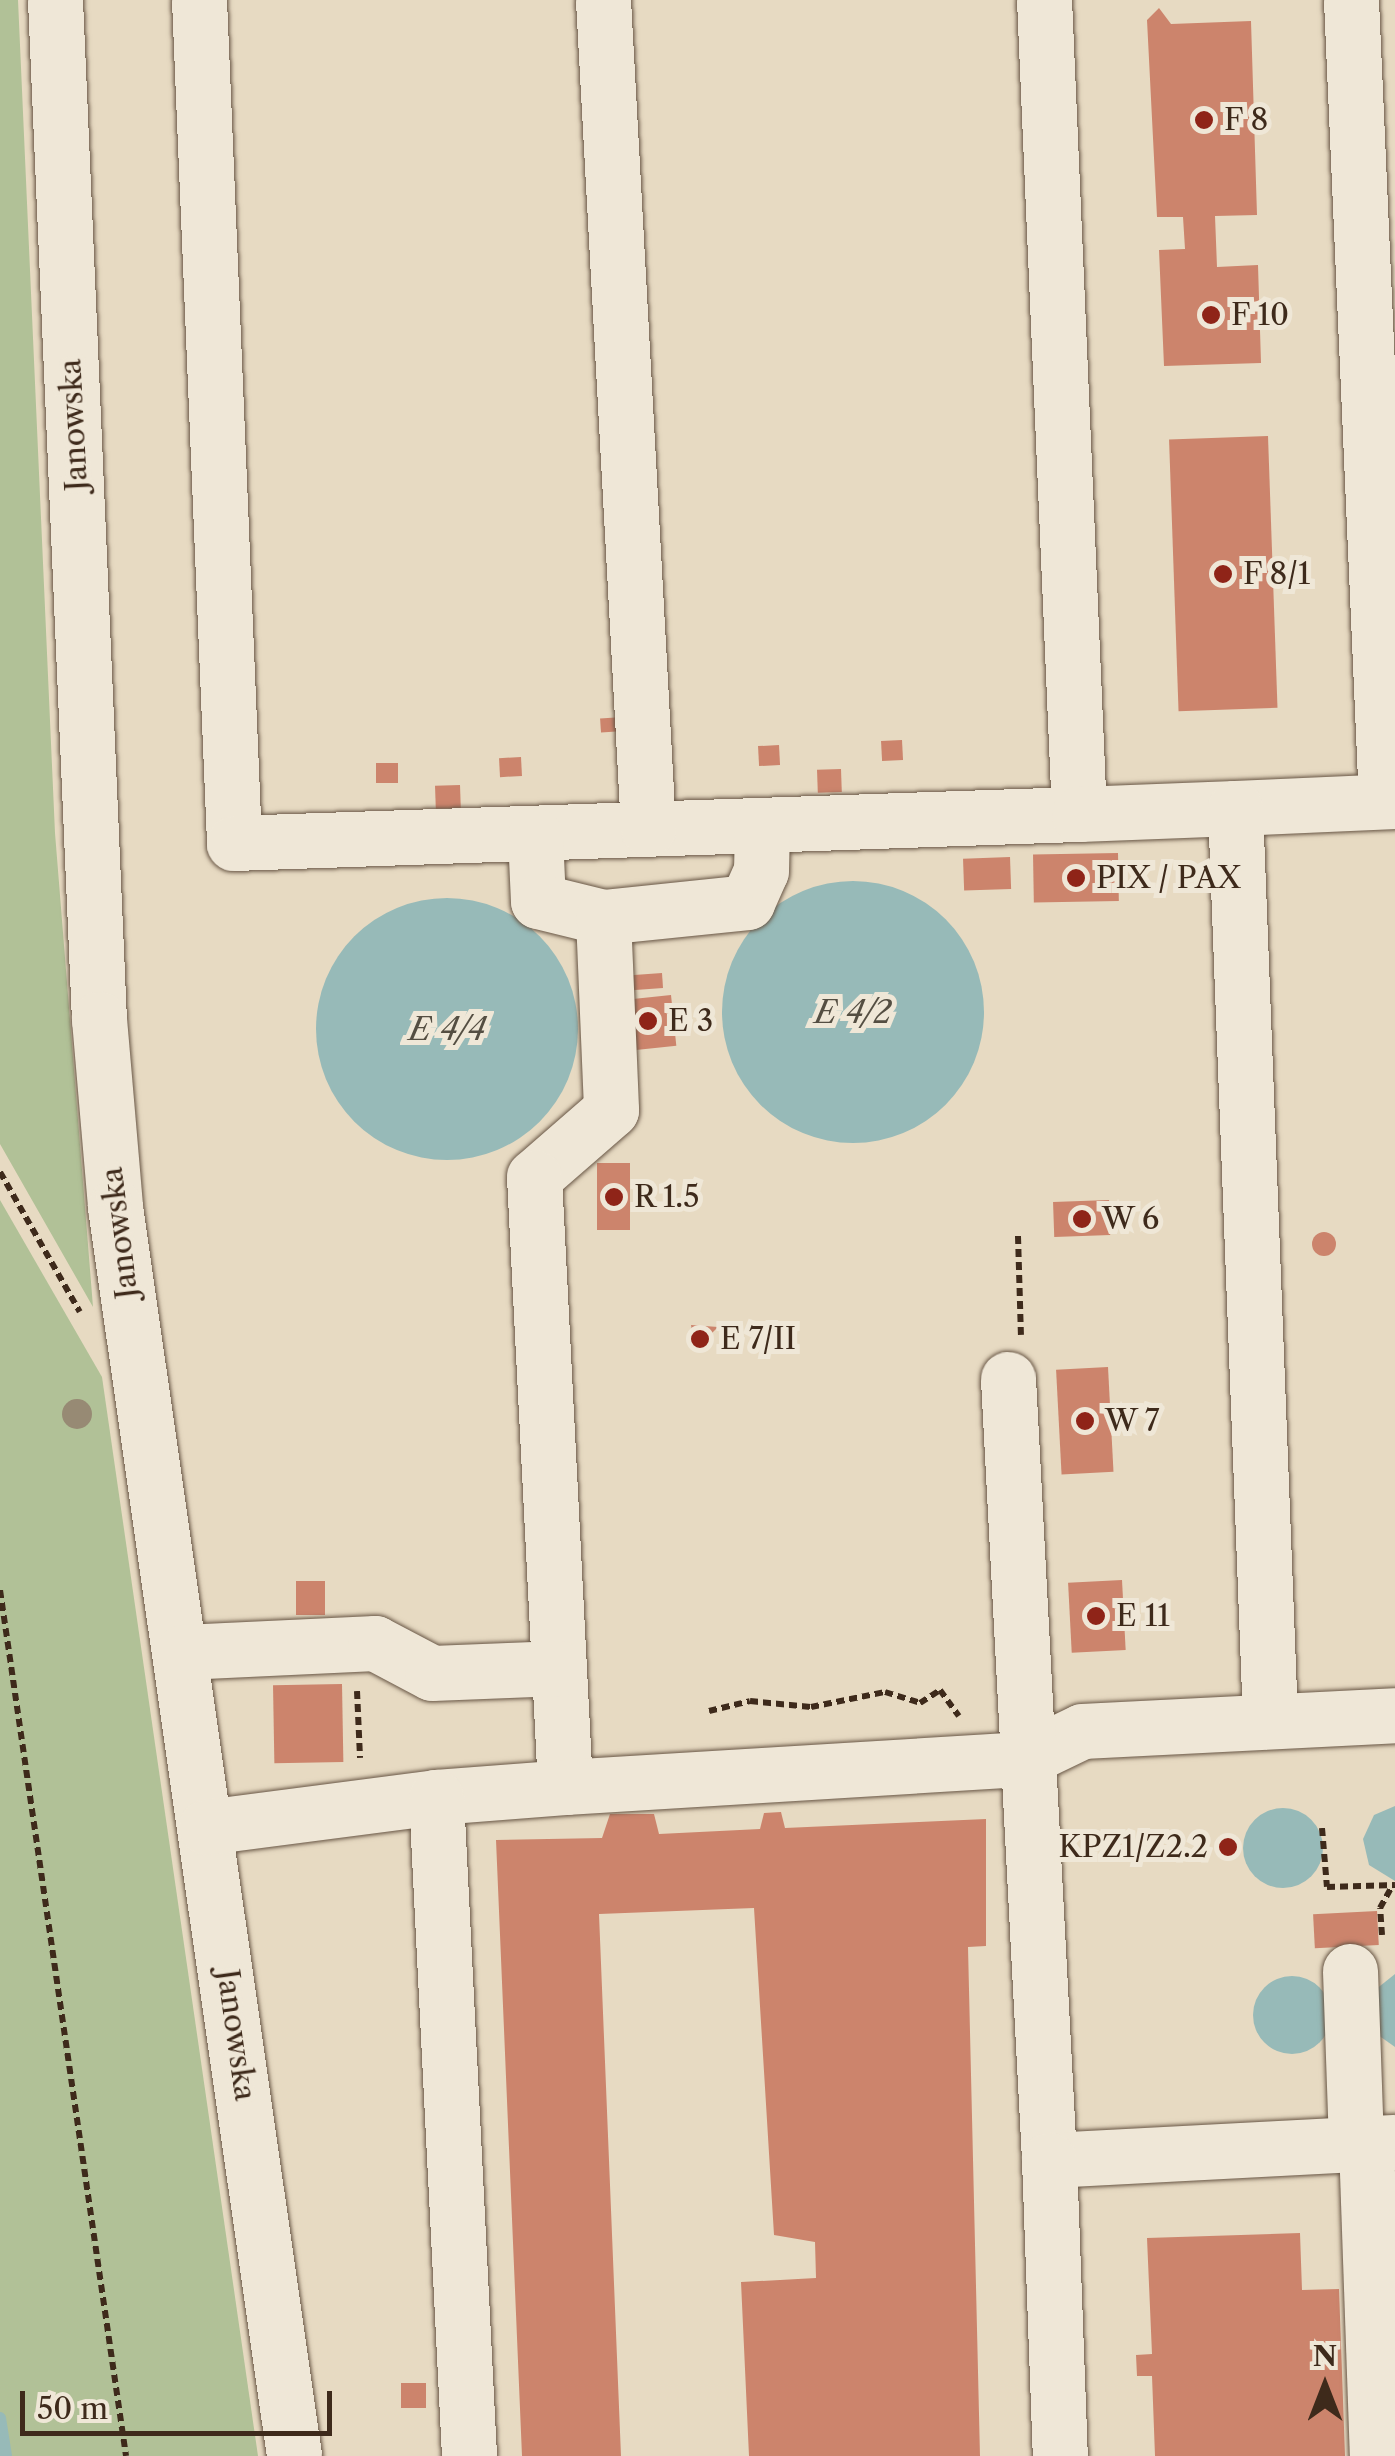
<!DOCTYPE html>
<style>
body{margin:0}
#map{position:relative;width:1395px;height:2456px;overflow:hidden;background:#e7dac2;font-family:"Libre Caslon Text",serif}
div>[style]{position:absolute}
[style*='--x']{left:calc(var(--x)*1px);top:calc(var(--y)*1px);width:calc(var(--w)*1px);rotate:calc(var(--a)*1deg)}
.green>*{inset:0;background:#b1c197}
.water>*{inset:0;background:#97bab8}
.round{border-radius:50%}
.stream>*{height:12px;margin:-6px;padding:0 6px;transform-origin:6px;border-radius:6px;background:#97bab8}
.building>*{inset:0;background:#cc846c;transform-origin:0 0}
.path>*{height:6px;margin-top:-3px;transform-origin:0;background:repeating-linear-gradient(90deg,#3e2a1b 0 8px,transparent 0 13px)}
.roads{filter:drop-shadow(0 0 2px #685645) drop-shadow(0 0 2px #685645)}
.minor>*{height:55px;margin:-27.5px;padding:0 27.5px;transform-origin:27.5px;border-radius:27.5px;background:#efe7d7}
.trees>*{width:30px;height:30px;margin:-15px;border-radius:50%;background:#978a74}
.dots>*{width:28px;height:28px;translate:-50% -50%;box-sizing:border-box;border:5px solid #efe7d7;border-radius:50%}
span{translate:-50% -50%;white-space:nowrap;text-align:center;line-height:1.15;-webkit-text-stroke:10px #efe7d7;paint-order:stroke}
.poi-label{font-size:30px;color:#3e2a1b}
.left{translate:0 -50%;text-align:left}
.right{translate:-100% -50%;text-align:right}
.street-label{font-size:30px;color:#3e2a1b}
.water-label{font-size:32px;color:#544e42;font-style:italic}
.north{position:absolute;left:1275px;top:2336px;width:100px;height:100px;-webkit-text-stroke:8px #efe7d7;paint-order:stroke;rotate:0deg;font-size:28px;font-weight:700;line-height:40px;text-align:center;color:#3e2a1b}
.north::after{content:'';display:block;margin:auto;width:35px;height:45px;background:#3e2a1b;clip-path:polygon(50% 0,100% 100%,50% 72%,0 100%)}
.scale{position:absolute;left:20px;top:2391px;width:312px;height:45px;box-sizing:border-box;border:5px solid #3e2a1b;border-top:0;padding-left:12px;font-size:30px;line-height:35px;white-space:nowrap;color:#3e2a1b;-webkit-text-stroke:8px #efe7d7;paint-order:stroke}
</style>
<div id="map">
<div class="green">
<div style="clip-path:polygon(0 0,18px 0,55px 833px,93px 1307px,0 1144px)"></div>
<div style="clip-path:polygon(0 1200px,102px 1377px,258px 2456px,0 2456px)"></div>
</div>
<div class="water">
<div class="round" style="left:722px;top:881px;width:262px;height:262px"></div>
<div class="round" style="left:316px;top:898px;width:262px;height:262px"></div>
<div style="clip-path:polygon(1395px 1806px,1395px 1881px,1369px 1865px,1363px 1839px,1374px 1815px)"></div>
<div class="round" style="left:1243px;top:1808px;width:80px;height:80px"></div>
<div style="clip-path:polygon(1395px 1974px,1395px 2047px,1378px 2035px,1375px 1990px)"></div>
<div class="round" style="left:1253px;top:1976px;width:78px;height:78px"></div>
</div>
<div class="stream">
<div style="--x:0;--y:2418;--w:38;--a:81"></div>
</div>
<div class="building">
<div style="clip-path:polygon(1159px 8px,1171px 24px,1251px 21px,1257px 215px,1215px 216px,1217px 267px,1258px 265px,1261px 363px,1164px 366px,1159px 250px,1185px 249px,1183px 217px,1157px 217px,1147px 20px)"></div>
<div style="left:1268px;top:436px;width:272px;height:99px;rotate:88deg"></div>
<div style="left:623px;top:717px;width:14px;height:23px;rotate:86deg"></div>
<div style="left:902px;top:740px;width:20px;height:21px;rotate:87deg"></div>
<div style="left:779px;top:745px;width:20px;height:21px;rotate:87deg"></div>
<div style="left:521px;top:757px;width:19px;height:22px;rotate:87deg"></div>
<div style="left:398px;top:763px;width:20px;height:22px;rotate:90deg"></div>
<div style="left:841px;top:769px;width:23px;height:24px;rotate:88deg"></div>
<div style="left:460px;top:785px;width:23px;height:25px;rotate:88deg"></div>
<div style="left:1118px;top:853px;width:48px;height:85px;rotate:89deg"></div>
<div style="left:1010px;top:857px;width:32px;height:47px;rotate:88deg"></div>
<div style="left:662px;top:973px;width:15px;height:35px;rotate:86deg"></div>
<div style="left:671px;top:995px;width:51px;height:50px;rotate:84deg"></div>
<div style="left:597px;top:1163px;width:33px;height:67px"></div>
<div style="left:1109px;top:1200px;width:35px;height:56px;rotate:88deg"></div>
<div class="round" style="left:1312px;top:1232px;width:24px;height:24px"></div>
<div style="clip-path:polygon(691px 1325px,718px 1327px,695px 1350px)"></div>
<div style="left:1108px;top:1367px;width:105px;height:52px;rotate:87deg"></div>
<div style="left:1122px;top:1580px;width:70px;height:54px;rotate:87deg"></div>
<div style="left:296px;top:1581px;width:29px;height:34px"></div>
<div style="left:342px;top:1684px;width:78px;height:69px;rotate:89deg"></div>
<div style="clip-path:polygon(781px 1812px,785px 1828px,986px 1819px,986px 1946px,968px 1947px,980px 2456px,749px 2456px,741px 2282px,816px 2278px,815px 2242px,774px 2235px,754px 1908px,599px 1914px,621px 2456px,522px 2456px,496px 1840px,602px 1838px,610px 1814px,654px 1814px,659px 1834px,760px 1829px,764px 1813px)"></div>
<div style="left:1219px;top:1836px;width:18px;height:22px"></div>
<div style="left:1377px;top:1911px;width:34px;height:64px;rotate:87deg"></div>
<div style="clip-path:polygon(1300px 2233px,1302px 2290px,1339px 2289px,1345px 2456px,1155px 2456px,1152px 2376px,1137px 2376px,1136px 2355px,1152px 2354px,1147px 2238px)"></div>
<div style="left:401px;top:2383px;width:25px;height:25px"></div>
</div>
<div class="path">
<div style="--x:0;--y:1172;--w:161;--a:60.3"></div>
<div style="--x:1018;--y:1236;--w:99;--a:88.3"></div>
<div style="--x:0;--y:1590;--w:875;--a:81.72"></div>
<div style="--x:357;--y:1691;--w:67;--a:87.4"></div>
<div style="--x:709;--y:1711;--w:42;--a:-13.7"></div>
<div style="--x:750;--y:1701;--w:61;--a:5.6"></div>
<div style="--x:811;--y:1707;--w:76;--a:-11.5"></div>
<div style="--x:885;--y:1692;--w:37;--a:17"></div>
<div style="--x:920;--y:1703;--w:24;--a:-33"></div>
<div style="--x:940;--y:1690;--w:32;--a:54"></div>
<div style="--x:1322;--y:1828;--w:59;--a:85.2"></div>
<div style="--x:1327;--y:1887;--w:68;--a:-1.7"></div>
<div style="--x:1382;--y:1935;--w:27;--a:-94"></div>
<div style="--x:1380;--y:1908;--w:25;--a:-61"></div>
</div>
<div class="roads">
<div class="minor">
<div style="--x:55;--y:0;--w:1020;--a:87.53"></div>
<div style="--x:99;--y:1019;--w:189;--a:85.1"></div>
<div style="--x:115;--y:1207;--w:1262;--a:81.84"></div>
<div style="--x:199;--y:0;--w:844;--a:87.62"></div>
<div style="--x:234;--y:843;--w:845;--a:-1.97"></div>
<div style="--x:1079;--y:814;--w:815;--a:-92.46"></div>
<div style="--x:603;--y:0;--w:830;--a:86.89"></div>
<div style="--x:1351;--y:0;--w:802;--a:87.5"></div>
<div style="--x:1235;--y:808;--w:160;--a:-2.5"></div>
<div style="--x:1079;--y:814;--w:156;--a:-2.2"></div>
<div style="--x:1235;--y:808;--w:914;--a:87.8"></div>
<div style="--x:535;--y:835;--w:66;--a:87.4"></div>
<div style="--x:538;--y:901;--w:67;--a:13.8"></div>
<div style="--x:603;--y:917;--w:193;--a:87.6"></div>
<div style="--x:611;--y:1110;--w:102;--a:139"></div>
<div style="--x:534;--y:1177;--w:611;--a:87.09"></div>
<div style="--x:565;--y:1787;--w:460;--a:-3.5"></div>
<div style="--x:1024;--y:1759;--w:64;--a:-25.8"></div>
<div style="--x:1082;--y:1731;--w:313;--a:-2.9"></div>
<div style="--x:603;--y:917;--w:145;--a:-5.9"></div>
<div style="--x:747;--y:902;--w:34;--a:-66"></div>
<div style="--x:761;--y:871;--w:45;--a:-88.7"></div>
<div style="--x:1008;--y:1379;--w:782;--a:86.99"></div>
<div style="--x:1049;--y:2160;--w:346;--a:-3"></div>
<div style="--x:183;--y:1652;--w:192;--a:-2.7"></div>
<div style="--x:375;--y:1643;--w:64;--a:27.8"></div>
<div style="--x:432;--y:1673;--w:127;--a:-2.3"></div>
<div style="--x:436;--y:1797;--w:129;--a:-4.4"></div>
<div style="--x:206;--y:1827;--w:232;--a:-7.4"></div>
<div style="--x:436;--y:1797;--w:660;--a:87.13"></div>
<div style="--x:1350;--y:1971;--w:173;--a:88"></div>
<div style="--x:1366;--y:2144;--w:312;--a:88"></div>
<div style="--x:1049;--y:2160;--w:296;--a:87.9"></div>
</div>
</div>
<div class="trees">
<div style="left:77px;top:1414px"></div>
</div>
<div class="dots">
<div style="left:1204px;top:120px;background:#8f2418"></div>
<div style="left:1211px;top:315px;background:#8f2418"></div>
<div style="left:1223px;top:574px;background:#8f2418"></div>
<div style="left:1076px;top:878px;background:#8f2418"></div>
<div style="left:648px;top:1021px;background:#8f2418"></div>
<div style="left:614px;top:1197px;background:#8f2418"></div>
<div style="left:1082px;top:1219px;background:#8f2418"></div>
<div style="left:700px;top:1339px;background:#8f2418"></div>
<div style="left:1085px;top:1421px;background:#8f2418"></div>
<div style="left:1096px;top:1616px;background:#8f2418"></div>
<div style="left:1228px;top:1847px;background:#8f2418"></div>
</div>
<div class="poi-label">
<span class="left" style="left:1224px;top:120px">F 8</span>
<span class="left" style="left:1231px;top:315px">F 10</span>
<span class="left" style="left:1243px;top:574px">F 8/1</span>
<span class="left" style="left:1096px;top:878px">PIX / PAX</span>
<span class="left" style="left:668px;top:1021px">E 3</span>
<span class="left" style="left:634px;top:1197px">R 1.5</span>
<span class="left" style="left:1102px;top:1219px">W 6</span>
<span class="left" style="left:720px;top:1339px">E 7/II</span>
<span class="left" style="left:1105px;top:1421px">W 7</span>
<span class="left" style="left:1116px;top:1616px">E 11</span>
<span class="right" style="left:1208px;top:1847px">KPZ1/Z2.2</span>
</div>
<div class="street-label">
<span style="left:74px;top:425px;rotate:-93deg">Janowska</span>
<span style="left:120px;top:1233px;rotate:-97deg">Janowska</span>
<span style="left:236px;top:2035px;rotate:82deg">Janowska</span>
</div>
<div class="water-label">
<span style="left:853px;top:1012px">E 4/2</span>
<span style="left:447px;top:1029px">E 4/4</span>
</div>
<div class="north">N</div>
<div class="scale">50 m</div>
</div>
